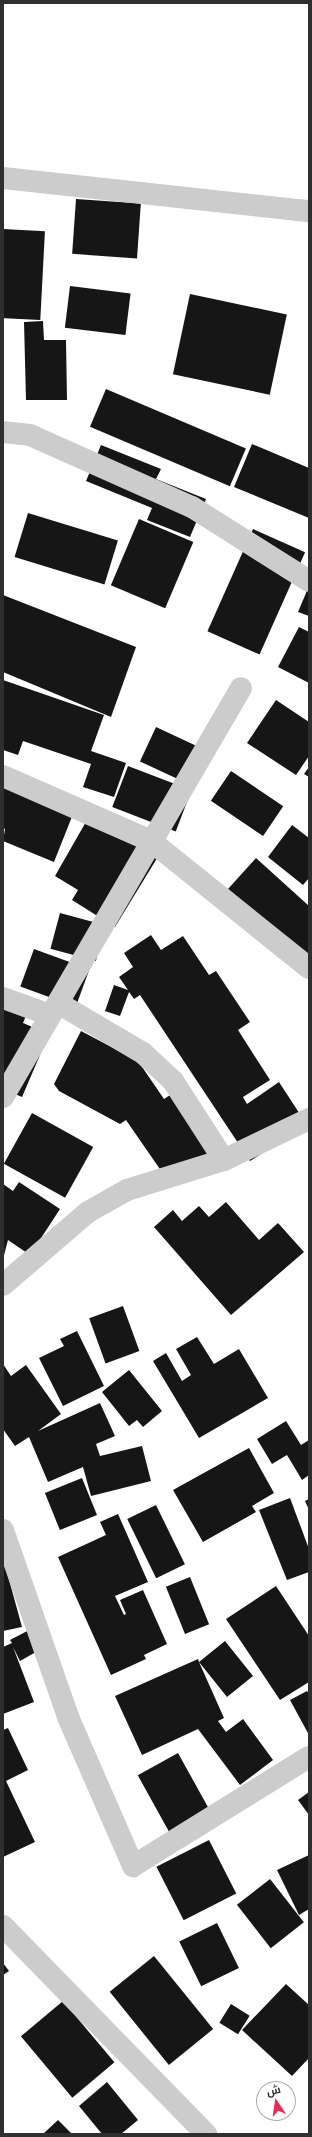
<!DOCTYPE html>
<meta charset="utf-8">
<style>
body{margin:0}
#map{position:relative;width:312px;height:2137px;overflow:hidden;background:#fff;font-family:"Titillium Web",Cairo,sans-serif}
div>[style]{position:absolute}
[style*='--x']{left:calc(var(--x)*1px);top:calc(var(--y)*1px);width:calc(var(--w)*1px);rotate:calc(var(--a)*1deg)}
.building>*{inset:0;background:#161616;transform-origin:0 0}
.minor>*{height:22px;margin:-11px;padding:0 11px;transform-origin:11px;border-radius:11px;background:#ccc}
span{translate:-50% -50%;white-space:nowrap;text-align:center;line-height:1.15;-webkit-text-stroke:4px #fff;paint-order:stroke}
.frame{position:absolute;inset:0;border:4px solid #2f2f2f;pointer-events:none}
.north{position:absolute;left:256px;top:2081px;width:40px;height:40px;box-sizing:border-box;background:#fff;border:1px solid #acacac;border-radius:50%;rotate:347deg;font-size:11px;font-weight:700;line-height:16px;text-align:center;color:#2f2f2f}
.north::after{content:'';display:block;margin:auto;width:14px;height:18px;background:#ec2b55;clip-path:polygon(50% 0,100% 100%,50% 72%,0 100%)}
</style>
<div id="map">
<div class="building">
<div style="left:76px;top:199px;width:65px;height:55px;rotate:4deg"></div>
<div style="left:3px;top:229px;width:42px;height:89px;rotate:3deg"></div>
<div style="left:70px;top:286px;width:61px;height:42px;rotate:7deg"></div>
<div style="left:190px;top:294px;width:99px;height:82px;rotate:12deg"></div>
<div style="clip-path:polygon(43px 321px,44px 340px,66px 340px,67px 400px,26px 400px,24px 322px)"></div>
<div style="left:106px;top:389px;width:152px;height:41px;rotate:23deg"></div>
<div style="clip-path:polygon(252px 444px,309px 468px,309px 518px,234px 487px)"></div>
<div style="clip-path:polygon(101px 445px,161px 469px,156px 479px,206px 499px,190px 537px,147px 520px,152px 508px,86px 481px)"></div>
<div style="left:28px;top:513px;width:94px;height:46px;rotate:17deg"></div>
<div style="left:139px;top:519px;width:59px;height:72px;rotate:23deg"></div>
<div style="left:253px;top:529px;width:57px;height:112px;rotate:24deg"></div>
<div style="clip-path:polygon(309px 586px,309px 616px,298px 612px)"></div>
<div style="clip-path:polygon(3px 595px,136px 647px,111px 717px,3px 672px)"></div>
<div style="clip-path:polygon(299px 627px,309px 632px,309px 683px,278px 667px)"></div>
<div style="clip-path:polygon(3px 680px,104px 715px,91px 751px,126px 763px,114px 797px,83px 787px,91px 764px,23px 741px,18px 755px,3px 750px)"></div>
<div style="clip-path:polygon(276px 700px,309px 722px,309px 756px,296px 775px,247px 743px)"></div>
<div style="left:156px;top:727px;width:59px;height:38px;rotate:25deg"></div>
<div style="left:128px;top:766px;width:68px;height:44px;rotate:21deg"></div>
<div style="clip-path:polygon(309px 767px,309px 777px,304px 774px)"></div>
<div style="left:231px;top:771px;width:63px;height:36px;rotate:34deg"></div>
<div style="clip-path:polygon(3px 774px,77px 804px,54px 862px,3px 841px,5px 829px,3px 828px)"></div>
<div style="clip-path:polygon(91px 813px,159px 855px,115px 927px,72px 900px,78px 890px,55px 876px)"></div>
<div style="clip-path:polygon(292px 825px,309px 838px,309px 878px,303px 885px,268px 857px)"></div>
<div style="clip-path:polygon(256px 858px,309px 906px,309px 959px,228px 889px)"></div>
<div style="left:60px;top:913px;width:47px;height:37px;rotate:15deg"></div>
<div style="clip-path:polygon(151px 935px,161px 950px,183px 936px,209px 975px,216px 971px,250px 1022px,238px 1030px,270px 1080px,243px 1097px,247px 1104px,279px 1082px,307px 1125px,250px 1161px,140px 995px,134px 999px,129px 992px,120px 1016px,105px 1011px,114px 985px,128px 990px,119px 977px,133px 967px,124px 953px)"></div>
<div style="left:34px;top:949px;width:59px;height:40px;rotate:20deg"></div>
<div style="clip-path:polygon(3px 995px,30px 1006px,23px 1023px,49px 1034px,22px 1097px,3px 1089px)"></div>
<div style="clip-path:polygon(81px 1031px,138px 1061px,164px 1099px,178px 1090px,221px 1151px,164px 1175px,126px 1120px,120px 1124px,59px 1091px,54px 1084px)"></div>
<div style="left:32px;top:1113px;width:70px;height:58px;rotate:29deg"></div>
<div style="clip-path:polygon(19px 1182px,60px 1209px,30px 1255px,8px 1240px,3px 1259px,3px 1184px,13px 1191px)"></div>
<div style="clip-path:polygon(226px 1202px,259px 1240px,278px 1223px,304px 1252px,231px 1315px,154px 1227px,173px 1210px,182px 1221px,199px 1206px,209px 1217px)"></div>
<div style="left:123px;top:1306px;width:48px;height:36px;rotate:70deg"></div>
<div style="clip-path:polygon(77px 1331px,104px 1386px,63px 1406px,39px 1358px,64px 1346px,60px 1339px)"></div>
<div style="clip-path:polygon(197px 1337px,214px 1364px,239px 1349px,268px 1398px,199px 1438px,153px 1361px,166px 1353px,182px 1381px,191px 1375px,176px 1349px)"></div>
<div style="clip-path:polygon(3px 1364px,11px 1376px,26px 1365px,61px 1414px,38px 1431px,100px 1403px,115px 1436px,96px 1444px,100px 1456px,142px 1446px,151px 1481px,91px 1496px,83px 1467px,48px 1482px,29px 1437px,15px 1446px,3px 1429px)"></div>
<div style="clip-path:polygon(129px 1370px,162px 1411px,143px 1427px,137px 1420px,129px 1426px,102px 1392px)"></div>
<div style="clip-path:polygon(286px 1421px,301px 1445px,309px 1440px,309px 1475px,302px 1480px,287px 1455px,272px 1464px,257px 1439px)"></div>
<div style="clip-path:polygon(249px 1448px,274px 1493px,252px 1506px,256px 1512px,203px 1542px,173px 1490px)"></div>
<div style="left:82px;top:1478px;width:40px;height:40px;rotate:68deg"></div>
<div style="clip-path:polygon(290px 1498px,309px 1549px,309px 1572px,287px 1580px,259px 1510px)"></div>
<div style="clip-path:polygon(309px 1499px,309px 1510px,305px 1501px)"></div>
<div style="left:156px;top:1505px;width:66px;height:32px;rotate:64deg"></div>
<div style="clip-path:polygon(118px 1514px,148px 1582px,115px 1596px,124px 1615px,126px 1614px,120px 1600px,143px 1590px,167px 1644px,144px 1655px,146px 1659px,111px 1675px,58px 1557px,106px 1535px,100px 1522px)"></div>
<div style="clip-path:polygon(3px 1536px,5px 1565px,22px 1627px,3px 1631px)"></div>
<div style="left:190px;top:1577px;width:51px;height:26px;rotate:68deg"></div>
<div style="clip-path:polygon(276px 1586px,309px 1636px,309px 1682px,280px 1700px,226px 1619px)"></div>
<div style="clip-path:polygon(33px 1628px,43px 1648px,20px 1661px,13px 1647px,34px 1702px,3px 1714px,3px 1647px,12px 1643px,10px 1640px)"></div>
<div style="clip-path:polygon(225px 1641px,253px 1676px,227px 1697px,199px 1662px,224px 1718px,218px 1721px,226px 1732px,243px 1719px,273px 1760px,240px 1785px,198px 1729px,142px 1755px,115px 1696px,198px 1659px,199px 1662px)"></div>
<div style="clip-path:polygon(307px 1691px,309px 1694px,309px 1735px,290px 1700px)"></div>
<div style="clip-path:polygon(8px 1728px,28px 1770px,6px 1781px,35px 1842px,3px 1857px,3px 1730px)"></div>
<div style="left:178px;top:1753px;width:74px;height:46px;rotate:61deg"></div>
<div style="clip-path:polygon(309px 1792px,309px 1815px,298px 1800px)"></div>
<div style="left:209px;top:1840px;width:60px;height:59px;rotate:63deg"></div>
<div style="clip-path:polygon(309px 1855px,309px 1909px,299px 1915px,277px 1870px)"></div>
<div style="left:270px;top:1879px;width:55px;height:42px;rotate:52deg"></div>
<div style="left:217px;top:1923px;width:50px;height:42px;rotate:64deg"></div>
<div style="left:154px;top:1956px;width:94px;height:57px;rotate:51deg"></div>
<div style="clip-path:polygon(3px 1963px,9px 1971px,3px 1975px)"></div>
<div style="clip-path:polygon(286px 1984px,309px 2005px,309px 2058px,292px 2076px,242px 2030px)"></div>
<div style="left:63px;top:2001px;width:80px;height:55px;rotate:50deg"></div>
<div style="left:231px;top:2004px;width:22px;height:22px;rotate:32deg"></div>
<div style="clip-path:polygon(107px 2082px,138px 2120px,121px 2134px,102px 2134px,79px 2106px)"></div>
<div style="clip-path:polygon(58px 2120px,72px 2134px,43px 2134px)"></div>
</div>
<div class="minor">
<div style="--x:3;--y:178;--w:308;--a:6.2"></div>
<div style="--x:3;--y:432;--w:27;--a:6"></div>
<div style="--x:30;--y:435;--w:177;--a:24"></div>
<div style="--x:192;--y:507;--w:138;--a:32.3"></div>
<div style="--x:3;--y:776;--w:162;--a:23.7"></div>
<div style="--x:151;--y:841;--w:203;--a:38.8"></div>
<div style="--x:3;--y:998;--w:50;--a:19.9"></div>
<div style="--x:58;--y:1003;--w:99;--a:30.5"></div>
<div style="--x:143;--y:1053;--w:41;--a:43"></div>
<div style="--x:173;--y:1081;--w:94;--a:57.2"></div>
<div style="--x:3;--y:1097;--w:473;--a:-59.8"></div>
<div style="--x:3;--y:1285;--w:112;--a:-40.7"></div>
<div style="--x:88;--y:1212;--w:45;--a:-29.4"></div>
<div style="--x:127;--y:1190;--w:102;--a:-17.2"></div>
<div style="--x:224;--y:1160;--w:94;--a:-25.8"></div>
<div style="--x:3;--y:1530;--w:198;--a:70.8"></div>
<div style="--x:68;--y:1717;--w:163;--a:66.4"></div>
<div style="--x:133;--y:1866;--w:207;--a:-31.8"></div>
<div style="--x:3;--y:1926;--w:291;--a:45.7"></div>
</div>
<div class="frame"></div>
<div class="north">ش</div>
</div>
